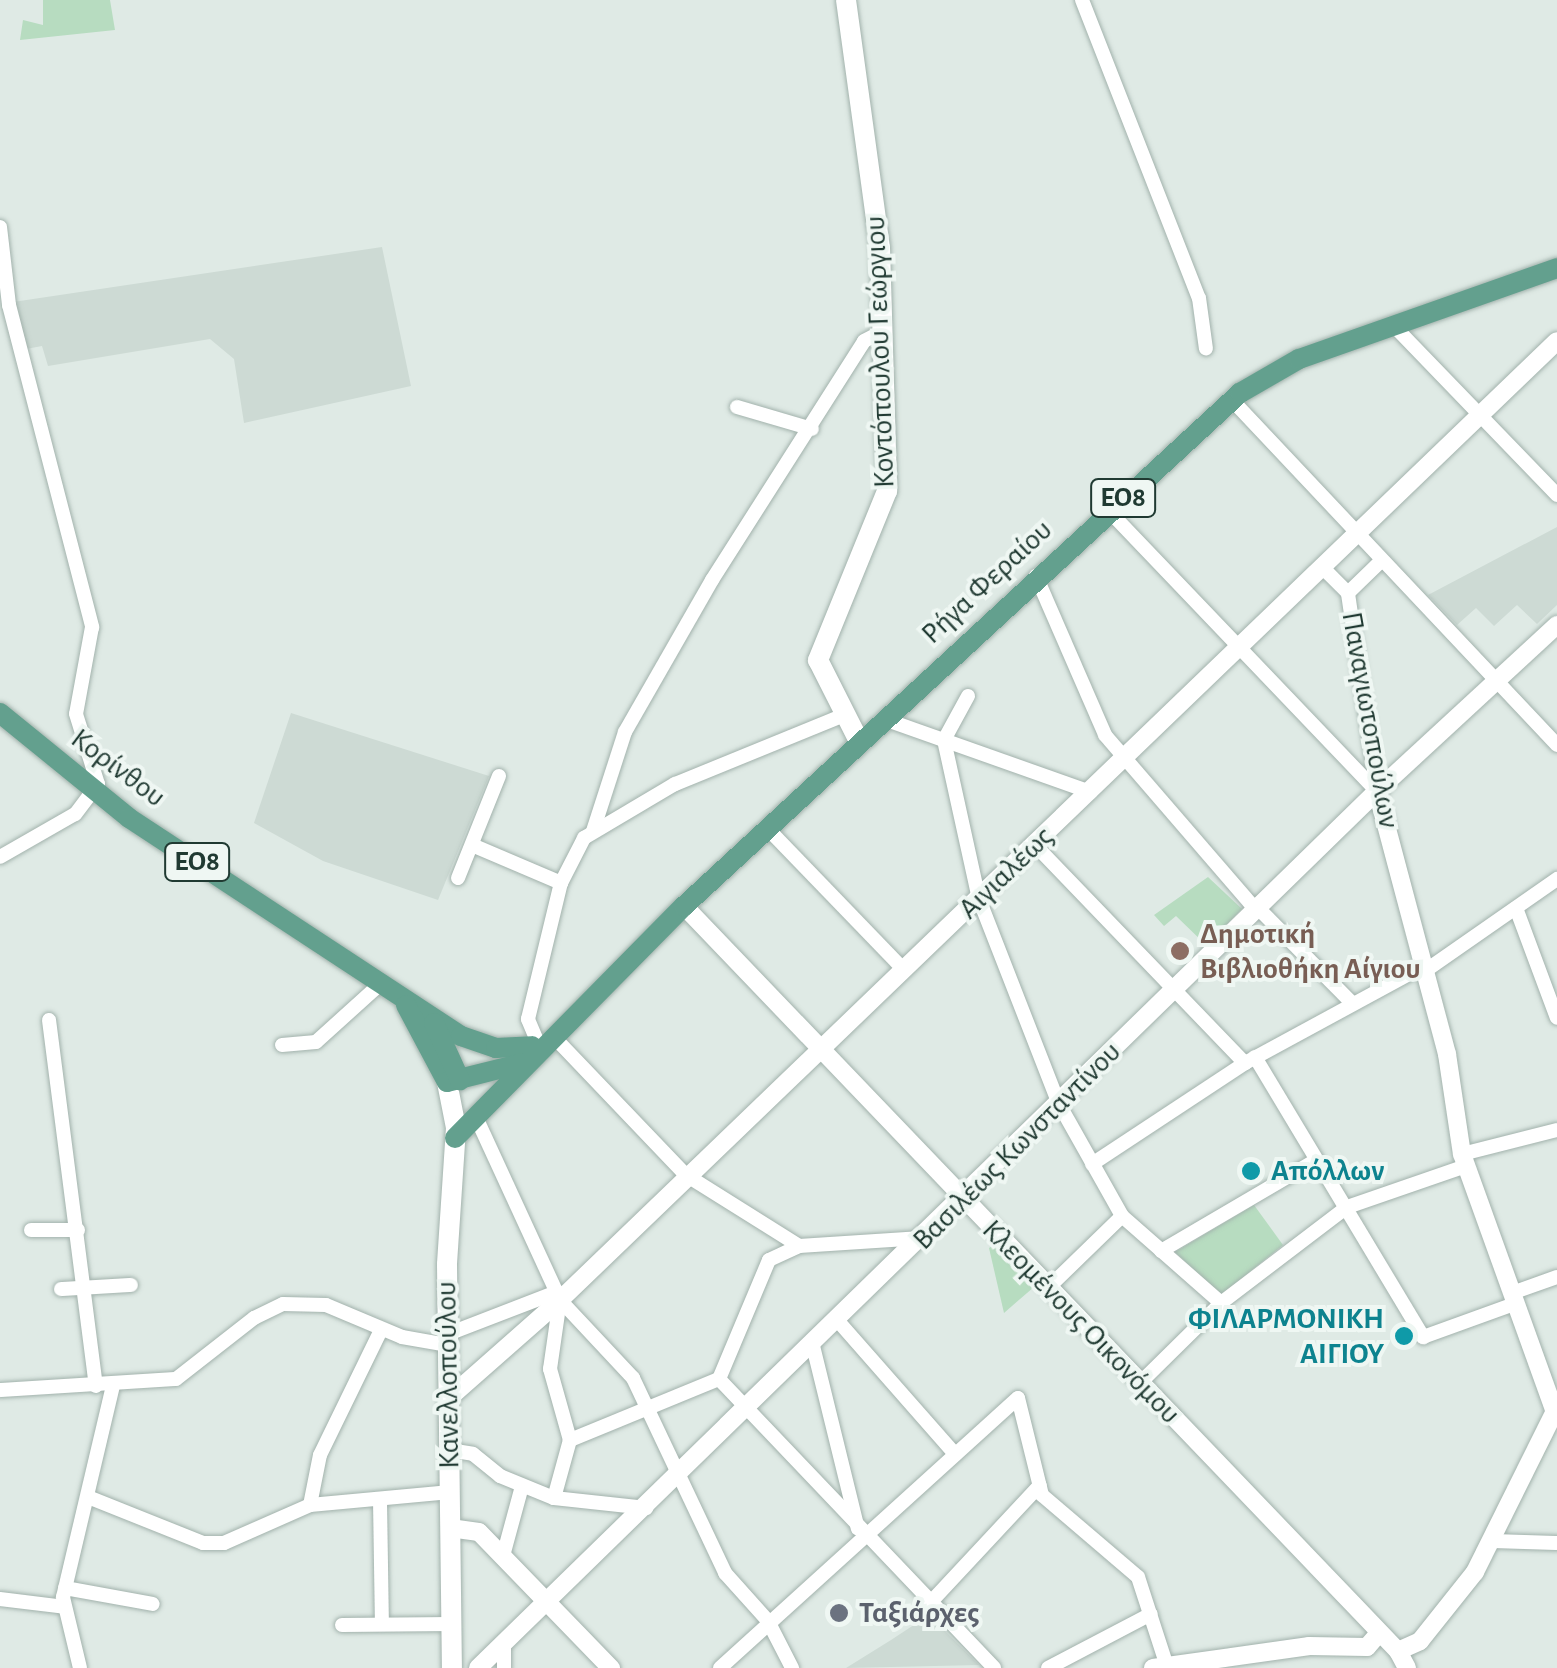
<!DOCTYPE html>
<meta charset="utf-8">
<style>
body{margin:0}
#map{position:relative;width:1557px;height:1668px;overflow:hidden;background:#dfeae5;font-family:"Alegreya Sans",sans-serif}
div>[style]{position:absolute}
[style*='--x']{left:calc(var(--x)*1px);top:calc(var(--y)*1px);width:calc(var(--w)*1px);rotate:calc(var(--a)*1deg)}
.built>*{inset:0;background:#cddad4}
.green>*{inset:0;background:#b7dcc0}
.roads{filter:drop-shadow(0 0 2px #a2b2ac) drop-shadow(0 0 2px #a2b2ac)}
.minor>*{height:14px;margin:-7px;padding:0 7px;transform-origin:7px;border-radius:7px;background:#fff}
.tertiary>*{height:18px;margin:-9px;padding:0 9px;transform-origin:9px;border-radius:9px;background:#fff}
.secondary>*{height:20px;margin:-10px;padding:0 10px;transform-origin:10px;border-radius:10px;background:#fff}
.primary>*{height:20px;margin:-10px;padding:0 10px;transform-origin:10px;border-radius:10px;background:#63a08e}
.dots>*{width:28px;height:28px;translate:-50% -50%;box-sizing:border-box;border:5px solid #eff7f3;border-radius:50%}
span{translate:-50% -50%;white-space:nowrap;text-align:center;line-height:1.15;-webkit-text-stroke:8px #eff7f3;paint-order:stroke}
.shield-label span{padding:2px 8px;background:#eff7f3;border:2px solid;border-radius:8px;-webkit-text-stroke-width:0}
.shield-label{font-size:28px;color:#203a32;font-weight:700}
.street-label{font-size:30px;color:#203a32}
.education-label{font-size:30px;color:#785e54;font-weight:700}
.left{translate:0 -50%;text-align:left}
.culture-label{font-size:30px;color:#0d838f;font-weight:700}
.right{translate:-100% -50%;text-align:right}
.worship-label{font-size:30px;color:#5b616d;font-weight:700}
</style>
<div id="map">
<div class="built">
<div style="clip-path:polygon(382px 247px,411px 386px,244px 423px,234px 359px,210px 339px,48px 366px,42px 346px,26px 349px,13px 302px)"></div>
<div style="clip-path:polygon(1557px 527px,1557px 605px,1537px 624px,1517px 605px,1494px 626px,1476px 608px,1457px 625px,1428px 595px)"></div>
<div style="clip-path:polygon(291px 713px,489px 776px,438px 900px,323px 861px,254px 823px)"></div>
<div style="clip-path:polygon(929px 1615px,979px 1665px,846px 1668px,891px 1640px)"></div>
</div>
<div class="green">
<div style="clip-path:polygon(43px 0,110px 0,115px 30px,20px 40px,23px 20px,43px 25px)"></div>
<div style="clip-path:polygon(1208px 877px,1242px 909px,1206px 945px,1176px 916px,1164px 926px,1154px 915px)"></div>
<div style="clip-path:polygon(1254px 1205px,1283px 1245px,1221px 1295px,1175px 1252px)"></div>
<div style="clip-path:polygon(994px 1245px,1034px 1287px,1004px 1313px,989px 1248px)"></div>
</div>
<div class="roads">
<div class="minor">
<div style="--x:1082;--y:0;--w:320;--a:68.6"></div>
<div style="--x:1199;--y:298;--w:51;--a:82.2"></div>
<div style="--x:0;--y:227;--w:79;--a:83.4"></div>
<div style="--x:9;--y:305;--w:333;--a:75.5"></div>
<div style="--x:92;--y:627;--w:88;--a:100.4"></div>
<div style="--x:76;--y:714;--w:73;--a:72.6"></div>
<div style="--x:98;--y:784;--w:38;--a:127"></div>
<div style="--x:75;--y:814;--w:86;--a:150.2"></div>
<div style="--x:1394;--y:326;--w:235;--a:46"></div>
<div style="--x:1232;--y:400;--w:474;--a:46.7"></div>
<div style="--x:737;--y:407;--w:78;--a:16.3"></div>
<div style="--x:1109;--y:511;--w:388;--a:46.3"></div>
<div style="--x:1322;--y:567;--w:37;--a:45"></div>
<div style="--x:1036;--y:576;--w:173;--a:66.5"></div>
<div style="--x:1105;--y:735;--w:231;--a:49.2"></div>
<div style="--x:968;--y:696;--w:50;--a:118.6"></div>
<div style="--x:944;--y:740;--w:163;--a:77.6"></div>
<div style="--x:979;--y:899;--w:220;--a:68.7"></div>
<div style="--x:1059;--y:1104;--w:129;--a:60.6"></div>
<div style="--x:1122;--y:1216;--w:132;--a:41.3"></div>
<div style="--x:884;--y:719;--w:219;--a:19.5"></div>
<div style="--x:1377;--y:790;--w:199;--a:-98.4"></div>
<div style="--x:1348;--y:593;--w:47;--a:-44.1"></div>
<div style="--x:767;--y:828;--w:197;--a:46"></div>
<div style="--x:593;--y:831;--w:104;--a:-72.1"></div>
<div style="--x:625;--y:732;--w:175;--a:-60.2"></div>
<div style="--x:712;--y:580;--w:283;--a:-57.5"></div>
<div style="--x:864;--y:341;--w:18;--a:-27"></div>
<div style="--x:472;--y:845;--w:97;--a:23.1"></div>
<div style="--x:1035;--y:845;--w:303;--a:46.1"></div>
<div style="--x:458;--y:878;--w:110;--a:-68.1"></div>
<div style="--x:1258;--y:908;--w:131;--a:45.3"></div>
<div style="--x:1516;--y:908;--w:117;--a:69.6"></div>
<div style="--x:1425;--y:971;--w:161;--a:-34.9"></div>
<div style="--x:49;--y:1020;--w:369;--a:82.7"></div>
<div style="--x:553;--y:1036;--w:192;--a:46.3"></div>
<div style="--x:686;--y:1175;--w:133;--a:32.1"></div>
<div style="--x:799;--y:1246;--w:123;--a:-3.7"></div>
<div style="--x:538;--y:1043;--w:26;--a:-113"></div>
<div style="--x:528;--y:1019;--w:140;--a:-76.4"></div>
<div style="--x:561;--y:883;--w:51;--a:-62.9"></div>
<div style="--x:584;--y:838;--w:106;--a:-30.7"></div>
<div style="--x:675;--y:784;--w:183;--a:-22.2"></div>
<div style="--x:282;--y:1045;--w:34;--a:-5"></div>
<div style="--x:316;--y:1042;--w:85;--a:-42.1"></div>
<div style="--x:1255;--y:1057;--w:327;--a:59"></div>
<div style="--x:1423;--y:1337;--w:97;--a:-19.9"></div>
<div style="--x:475;--y:1115;--w:204;--a:65.3"></div>
<div style="--x:560;--y:1300;--w:107;--a:46.9"></div>
<div style="--x:633;--y:1378;--w:216;--a:64.7"></div>
<div style="--x:725;--y:1573;--w:64;--a:48.1"></div>
<div style="--x:768;--y:1621;--w:53;--a:62.9"></div>
<div style="--x:1462;--y:1154;--w:98;--a:-14.2"></div>
<div style="--x:1092;--y:1164;--w:183;--a:-33.4"></div>
<div style="--x:1245;--y:1063;--w:204;--a:-28.5"></div>
<div style="--x:31;--y:1230;--w:47;--a:0"></div>
<div style="--x:1161;--y:1251;--w:180;--a:-30.4"></div>
<div style="--x:1048;--y:1288;--w:103;--a:-44.2"></div>
<div style="--x:61;--y:1289;--w:70;--a:-3.3"></div>
<div style="--x:1512;--y:1293;--w:48;--a:-19.6"></div>
<div style="--x:838;--y:1321;--w:177;--a:48.7"></div>
<div style="--x:448;--y:1334;--w:117;--a:-21.1"></div>
<div style="--x:813;--y:1346;--w:188;--a:76.2"></div>
<div style="--x:719;--y:1379;--w:399;--a:46.4"></div>
<div style="--x:1140;--y:1383;--w:114;--a:-44.6"></div>
<div style="--x:1221;--y:1303;--w:158;--a:-37.3"></div>
<div style="--x:1347;--y:1207;--w:126;--a:-19"></div>
<div style="--x:0;--y:1390;--w:176;--a:-3.6"></div>
<div style="--x:176;--y:1379;--w:99;--a:-38"></div>
<div style="--x:254;--y:1318;--w:32;--a:-26"></div>
<div style="--x:283;--y:1304;--w:43;--a:1.3"></div>
<div style="--x:326;--y:1305;--w:82;--a:22.8"></div>
<div style="--x:402;--y:1337;--w:47;--a:9.9"></div>
<div style="--x:570;--y:1440;--w:161;--a:-22.3"></div>
<div style="--x:719;--y:1379;--w:129;--a:-67.2"></div>
<div style="--x:769;--y:1260;--w:33;--a:-25"></div>
<div style="--x:449;--y:1450;--w:24;--a:9"></div>
<div style="--x:473;--y:1454;--w:35;--a:39"></div>
<div style="--x:500;--y:1476;--w:58;--a:22.2"></div>
<div style="--x:554;--y:1498;--w:93;--a:6.2"></div>
<div style="--x:88;--y:1497;--w:124;--a:21.8"></div>
<div style="--x:203;--y:1543;--w:21;--a:0"></div>
<div style="--x:224;--y:1543;--w:94;--a:-23.8"></div>
<div style="--x:310;--y:1505;--w:141;--a:-5.3"></div>
<div style="--x:554;--y:1498;--w:60;--a:-74.6"></div>
<div style="--x:570;--y:1440;--w:74;--a:-105.7"></div>
<div style="--x:550;--y:1369;--w:70;--a:-81.8"></div>
<div style="--x:380;--y:1501;--w:123;--a:89.1"></div>
<div style="--x:310;--y:1505;--w:51;--a:-78.7"></div>
<div style="--x:320;--y:1455;--w:139;--a:-64"></div>
<div style="--x:1492;--y:1541;--w:65;--a:1.8"></div>
<div style="--x:503;--y:1556;--w:73;--a:-74.8"></div>
<div style="--x:65;--y:1588;--w:89;--a:10.3"></div>
<div style="--x:0;--y:1599;--w:65;--a:7"></div>
<div style="--x:930;--y:1603;--w:161;--a:-47"></div>
<div style="--x:342;--y:1625;--w:110;--a:-0.5"></div>
<div style="--x:80;--y:1668;--w:73;--a:-103.5"></div>
<div style="--x:63;--y:1597;--w:218;--a:-76.7"></div>
<div style="--x:504;--y:1668;--w:23;--a:-90"></div>
<div style="--x:720;--y:1668;--w:402;--a:-42.2"></div>
<div style="--x:1018;--y:1398;--w:100;--a:76.1"></div>
<div style="--x:1042;--y:1495;--w:126;--a:40.5"></div>
<div style="--x:1138;--y:1577;--w:90;--a:72"></div>
<div style="--x:1048;--y:1668;--w:116;--a:-27.7"></div>
</div>
<div class="tertiary">
<div style="--x:1377;--y:791;--w:272;--a:75.1"></div>
<div style="--x:1447;--y:1054;--w:101;--a:81.5"></div>
<div style="--x:1462;--y:1154;--w:271;--a:70.2"></div>
<div style="--x:684;--y:906;--w:1032;--a:46.22"></div>
<div style="--x:1398;--y:1651;--w:19;--a:62"></div>
<div style="--x:449;--y:1398;--w:148;--a:-41.4"></div>
<div style="--x:560;--y:1300;--w:1383;--a:-43.89"></div>
<div style="--x:450;--y:1528;--w:29;--a:8"></div>
<div style="--x:479;--y:1532;--w:190;--a:45.9"></div>
<div style="--x:1398;--y:1651;--w:24;--a:-24"></div>
<div style="--x:1420;--y:1641;--w:88;--a:-51.4"></div>
<div style="--x:1475;--y:1572;--w:184;--a:-63.6"></div>
<div style="--x:478;--y:1668;--w:1256;--a:-44.29"></div>
<div style="--x:1377;--y:791;--w:245;--a:-42.7"></div>
<div style="--x:1153;--y:1668;--w:158;--a:-8"></div>
<div style="--x:1309;--y:1646;--w:58;--a:1"></div>
<div style="--x:1367;--y:1647;--w:18;--a:-49"></div>
</div>
<div class="secondary">
<div style="--x:846;--y:0;--w:250;--a:82.2"></div>
<div style="--x:880;--y:248;--w:243;--a:88.3"></div>
<div style="--x:887;--y:491;--w:183;--a:112.2"></div>
<div style="--x:818;--y:660;--w:91;--a:63.2"></div>
<div style="--x:447;--y:1082;--w:47;--a:78.9"></div>
<div style="--x:456;--y:1128;--w:137;--a:93.8"></div>
<div style="--x:447;--y:1265;--w:403;--a:89.3"></div>
</div>
<div class="primary">
<div style="--x:0;--y:713;--w:166;--a:39.1"></div>
<div style="--x:129;--y:818;--w:397;--a:33.3"></div>
<div style="--x:461;--y:1036;--w:37;--a:19"></div>
<div style="--x:496;--y:1048;--w:36;--a:-3"></div>
<div style="--x:406;--y:1005;--w:87;--a:62"></div>
<div style="--x:447;--y:1082;--w:78;--a:-14"></div>
<div style="--x:434;--y:1023;--w:63;--a:65.5"></div>
<div style="--x:455;--y:1138;--w:326;--a:-45.4"></div>
<div style="--x:684;--y:906;--w:757;--a:-42.7"></div>
<div style="--x:1240;--y:393;--w:68;--a:-30"></div>
<div style="--x:1299;--y:359;--w:274;--a:-19.4"></div>
</div>
</div>
<div class="dots">
<div style="left:1180px;top:951px;background:#8d6e63"></div>
<div style="left:1251px;top:1171px;background:#0f9aa8"></div>
<div style="left:1404px;top:1336px;background:#0f9aa8"></div>
<div style="left:839px;top:1613px;background:#6b7280"></div>
</div>
<div class="shield-label">
<span style="left:1123px;top:498px">ΕΟ8</span>
<span style="left:197px;top:862px">ΕΟ8</span>
</div>
<div class="street-label">
<span style="left:880px;top:352px;rotate:-92deg">Κοντόπουλου Γεώργιου</span>
<span style="left:987px;top:582px;rotate:-43deg">Ρήγα Φεραίου</span>
<span style="left:1370px;top:720px;rotate:80deg">Παναγιωτοπούλων</span>
<span style="left:118px;top:768px;rotate:37deg">Κορίνθου</span>
<span style="left:1006px;top:873px;rotate:-44deg">Αιγιαλέως</span>
<span style="left:1017px;top:1146px;rotate:-45deg">Βασιλέως Κωνσταντίνου</span>
<span style="left:1081px;top:1322px;rotate:46deg">Κλεομένους Οικονόμου</span>
<span style="left:448px;top:1375px;rotate:-91deg">Κανελλοπούλου</span>
</div>
<div class="education-label">
<span class="left" style="left:1200px;top:951px">Δημοτική<br>Βιβλιοθήκη Αίγιου</span>
</div>
<div class="culture-label">
<span class="left" style="left:1271px;top:1171px">Απόλλων</span>
<span class="right" style="left:1384px;top:1336px">ΦΙΛΑΡΜΟΝΙΚΗ<br>ΑΙΓΙΟΥ</span>
</div>
<div class="worship-label">
<span class="left" style="left:859px;top:1613px">Ταξιάρχες</span>
</div>
</div>
